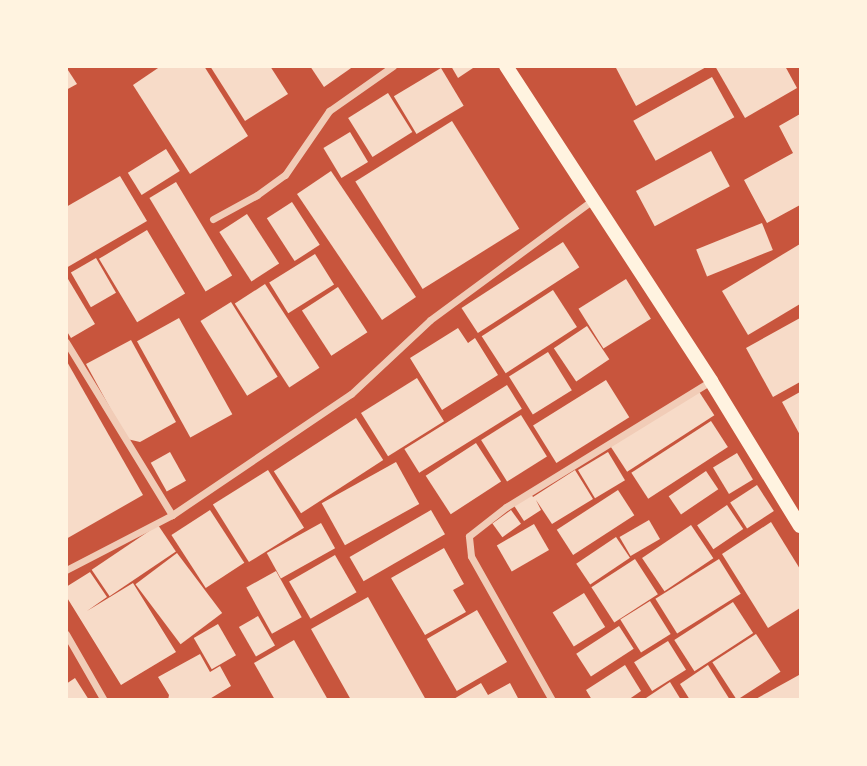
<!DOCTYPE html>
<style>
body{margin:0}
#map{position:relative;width:867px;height:766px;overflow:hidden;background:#c8553d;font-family:"Source Sans 3",sans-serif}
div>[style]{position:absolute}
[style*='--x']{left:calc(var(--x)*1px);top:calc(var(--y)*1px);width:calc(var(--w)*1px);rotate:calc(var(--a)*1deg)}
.building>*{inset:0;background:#f7dbc8;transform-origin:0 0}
.minor>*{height:7px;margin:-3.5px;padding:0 3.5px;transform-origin:3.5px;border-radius:3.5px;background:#f1ccb7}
.secondary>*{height:14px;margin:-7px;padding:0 7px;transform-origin:7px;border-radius:7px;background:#fff3e0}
span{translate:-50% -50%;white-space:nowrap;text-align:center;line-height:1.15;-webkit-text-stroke:7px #fff3e0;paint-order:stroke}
.frame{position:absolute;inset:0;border:68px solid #fff3e0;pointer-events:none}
</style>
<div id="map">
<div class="building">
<div style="clip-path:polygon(161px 66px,204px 66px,248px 136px,190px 174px,133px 85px)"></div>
<div style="clip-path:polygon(210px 66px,270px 66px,288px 94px,245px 121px)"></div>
<div style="clip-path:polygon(310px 66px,354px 66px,324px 87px)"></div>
<div style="clip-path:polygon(451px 66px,476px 66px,458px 78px)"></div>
<div style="clip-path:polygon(615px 66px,708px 66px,636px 106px)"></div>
<div style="clip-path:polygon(715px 66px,785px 66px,797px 88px,745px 118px)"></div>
<div style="clip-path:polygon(66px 67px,77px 84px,66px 90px)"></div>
<div style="left:441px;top:68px;width:44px;height:55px;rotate:59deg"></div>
<div style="left:712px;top:77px;width:46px;height:90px;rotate:61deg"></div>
<div style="left:388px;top:93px;width:46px;height:47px;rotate:58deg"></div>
<div style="clip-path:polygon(800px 114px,800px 205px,767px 223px,744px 180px,793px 153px,779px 126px)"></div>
<div style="left:452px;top:121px;width:127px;height:114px;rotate:58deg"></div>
<div style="left:350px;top:132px;width:35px;height:31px;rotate:59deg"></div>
<div style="left:166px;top:149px;width:26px;height:45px;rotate:58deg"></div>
<div style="left:711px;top:151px;width:40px;height:85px;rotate:62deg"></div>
<div style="left:331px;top:171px;width:152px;height:41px;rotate:56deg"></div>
<div style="clip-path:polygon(120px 176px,147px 221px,66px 268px,66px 207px)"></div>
<div style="left:176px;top:182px;width:109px;height:31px;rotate:59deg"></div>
<div style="left:292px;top:202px;width:51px;height:30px;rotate:57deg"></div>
<div style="left:247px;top:214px;width:59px;height:33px;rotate:57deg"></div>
<div style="left:762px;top:223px;width:29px;height:71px;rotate:68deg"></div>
<div style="left:147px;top:230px;width:74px;height:56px;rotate:59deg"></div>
<div style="left:563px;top:242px;width:30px;height:121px;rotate:57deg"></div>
<div style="clip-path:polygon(800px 244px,800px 304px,748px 335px,722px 291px)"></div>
<div style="left:315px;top:254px;width:36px;height:54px;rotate:58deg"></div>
<div style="left:96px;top:258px;width:40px;height:29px;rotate:60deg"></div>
<div style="clip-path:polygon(68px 279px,95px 324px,71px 338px,66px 330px)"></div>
<div style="left:626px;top:279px;width:47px;height:56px;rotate:58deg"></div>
<div style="left:265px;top:284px;width:100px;height:36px;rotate:57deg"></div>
<div style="left:338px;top:287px;width:54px;height:43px;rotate:57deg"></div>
<div style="left:553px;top:290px;width:44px;height:85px;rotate:57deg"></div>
<div style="left:231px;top:302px;width:88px;height:36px;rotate:58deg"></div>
<div style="left:179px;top:318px;width:110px;height:48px;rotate:61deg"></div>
<div style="clip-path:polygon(800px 318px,800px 382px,773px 397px,746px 348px)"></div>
<div style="left:587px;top:326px;width:40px;height:40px;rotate:56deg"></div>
<div style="clip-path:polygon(458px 328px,468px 343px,475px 338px,498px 375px,442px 410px,410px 358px)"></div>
<div style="clip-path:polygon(131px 340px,176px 422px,140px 442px,127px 439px,86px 364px)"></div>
<div style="left:548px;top:352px;width:45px;height:46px;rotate:58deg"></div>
<div style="clip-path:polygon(66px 360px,143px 495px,66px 539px)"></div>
<div style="left:417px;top:378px;width:51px;height:66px;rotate:58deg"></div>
<div style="left:606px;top:380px;width:44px;height:86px;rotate:58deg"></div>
<div style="left:507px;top:385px;width:28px;height:121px;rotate:58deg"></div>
<div style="left:698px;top:390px;width:30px;height:104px;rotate:57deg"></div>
<div style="clip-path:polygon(800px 392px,800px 435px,782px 402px)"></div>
<div style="left:521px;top:415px;width:49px;height:47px;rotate:58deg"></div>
<div style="left:356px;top:418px;width:50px;height:98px;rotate:57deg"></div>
<div style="left:711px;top:421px;width:31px;height:95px;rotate:57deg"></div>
<div style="left:476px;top:443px;width:46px;height:60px;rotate:57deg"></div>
<div style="left:170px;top:452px;width:33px;height:22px;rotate:61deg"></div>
<div style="left:608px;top:452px;width:33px;height:35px;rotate:59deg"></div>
<div style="left:737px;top:453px;width:31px;height:28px;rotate:59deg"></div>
<div style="left:396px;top:462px;width:48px;height:85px;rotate:61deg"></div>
<div style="left:268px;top:470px;width:68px;height:65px;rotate:58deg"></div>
<div style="clip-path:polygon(575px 470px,593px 499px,552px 524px,536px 500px,541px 510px,524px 521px,513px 504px,530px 492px,533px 497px)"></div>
<div style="left:706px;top:471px;width:22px;height:45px;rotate:56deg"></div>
<div style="left:757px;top:485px;width:31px;height:32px;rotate:57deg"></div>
<div style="left:618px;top:490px;width:30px;height:73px;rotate:57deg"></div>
<div style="left:727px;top:505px;width:29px;height:36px;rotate:56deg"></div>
<div style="left:210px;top:510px;width:63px;height:46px;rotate:57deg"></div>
<div style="left:431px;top:510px;width:28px;height:94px;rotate:60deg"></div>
<div style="left:511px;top:510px;width:17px;height:23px;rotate:54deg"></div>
<div style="left:649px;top:520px;width:22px;height:34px;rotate:60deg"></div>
<div style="clip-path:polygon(771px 522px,800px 569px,800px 608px,768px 628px,722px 554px)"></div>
<div style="left:321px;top:523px;width:29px;height:62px;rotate:61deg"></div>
<div style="left:534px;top:524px;width:30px;height:43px;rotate:60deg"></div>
<div style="left:158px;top:525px;width:32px;height:80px;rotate:56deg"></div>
<div style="left:691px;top:525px;width:40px;height:59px;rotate:56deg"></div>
<div style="left:616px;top:537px;width:25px;height:48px;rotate:56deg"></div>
<div style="clip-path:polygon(444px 548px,464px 584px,453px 590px,466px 612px,425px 635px,391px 578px)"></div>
<div style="left:177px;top:553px;width:75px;height:52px;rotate:53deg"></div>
<div style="left:335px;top:555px;width:43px;height:53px;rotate:60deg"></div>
<div style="left:635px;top:559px;width:42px;height:52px;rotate:57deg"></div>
<div style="left:719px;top:559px;width:41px;height:75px;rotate:58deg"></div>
<div style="left:276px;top:571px;width:53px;height:34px;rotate:61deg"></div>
<div style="clip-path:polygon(90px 572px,107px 597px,87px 611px,133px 583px,176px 652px,121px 685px,66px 596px,66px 587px)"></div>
<div style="left:584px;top:593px;width:40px;height:37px;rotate:58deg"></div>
<div style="clip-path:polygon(368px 597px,426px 700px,351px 700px,311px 629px)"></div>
<div style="left:650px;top:601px;width:39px;height:35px;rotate:58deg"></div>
<div style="left:733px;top:602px;width:37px;height:70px;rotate:57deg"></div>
<div style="left:477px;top:610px;width:60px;height:58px;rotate:60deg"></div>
<div style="left:258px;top:616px;width:34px;height:22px;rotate:60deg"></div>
<div style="left:218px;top:624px;width:36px;height:28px;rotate:60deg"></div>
<div style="left:619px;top:626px;width:27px;height:51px;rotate:57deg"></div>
<div style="left:756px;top:634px;width:45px;height:52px;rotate:57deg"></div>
<div style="clip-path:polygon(294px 640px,328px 700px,275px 700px,254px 663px)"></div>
<div style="left:668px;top:641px;width:34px;height:40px;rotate:58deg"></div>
<div style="clip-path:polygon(200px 654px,210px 672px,220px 666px,231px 686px,208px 700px,168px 700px,169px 695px,158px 677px)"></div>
<div style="clip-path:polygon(625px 665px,641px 691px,628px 700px,592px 700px,586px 690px)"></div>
<div style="clip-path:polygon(708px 665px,730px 700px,690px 700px,680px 684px)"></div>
<div style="clip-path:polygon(799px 675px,800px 700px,754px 700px)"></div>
<div style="clip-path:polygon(75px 678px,89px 700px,66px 700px,66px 684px)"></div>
<div style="clip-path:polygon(670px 682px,681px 700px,643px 700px)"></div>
<div style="clip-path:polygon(481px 683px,488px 695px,510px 683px,519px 700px,452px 700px)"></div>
</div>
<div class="minor">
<div style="--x:213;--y:219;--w:50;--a:-28.6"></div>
<div style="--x:257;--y:195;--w:34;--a:-36"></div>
<div style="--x:285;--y:175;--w:78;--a:-55.5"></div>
<div style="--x:329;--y:111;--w:78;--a:-35.1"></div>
<div style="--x:66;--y:342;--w:203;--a:58.5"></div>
<div style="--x:66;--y:570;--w:119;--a:-27.4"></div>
<div style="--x:172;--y:515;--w:216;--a:-34.1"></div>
<div style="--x:351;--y:394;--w:108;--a:-43.1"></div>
<div style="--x:430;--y:320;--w:202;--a:-36.4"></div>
<div style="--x:66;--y:634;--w:76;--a:60.1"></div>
<div style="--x:552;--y:700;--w:165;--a:-119.4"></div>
<div style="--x:471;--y:556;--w:20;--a:-96"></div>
<div style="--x:469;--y:536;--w:47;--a:-38.1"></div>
<div style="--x:506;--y:507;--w:241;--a:-31.6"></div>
</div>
<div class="secondary">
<div style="--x:506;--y:66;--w:376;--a:56.9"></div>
<div style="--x:711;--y:381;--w:170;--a:58.5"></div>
</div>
<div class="frame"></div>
</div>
